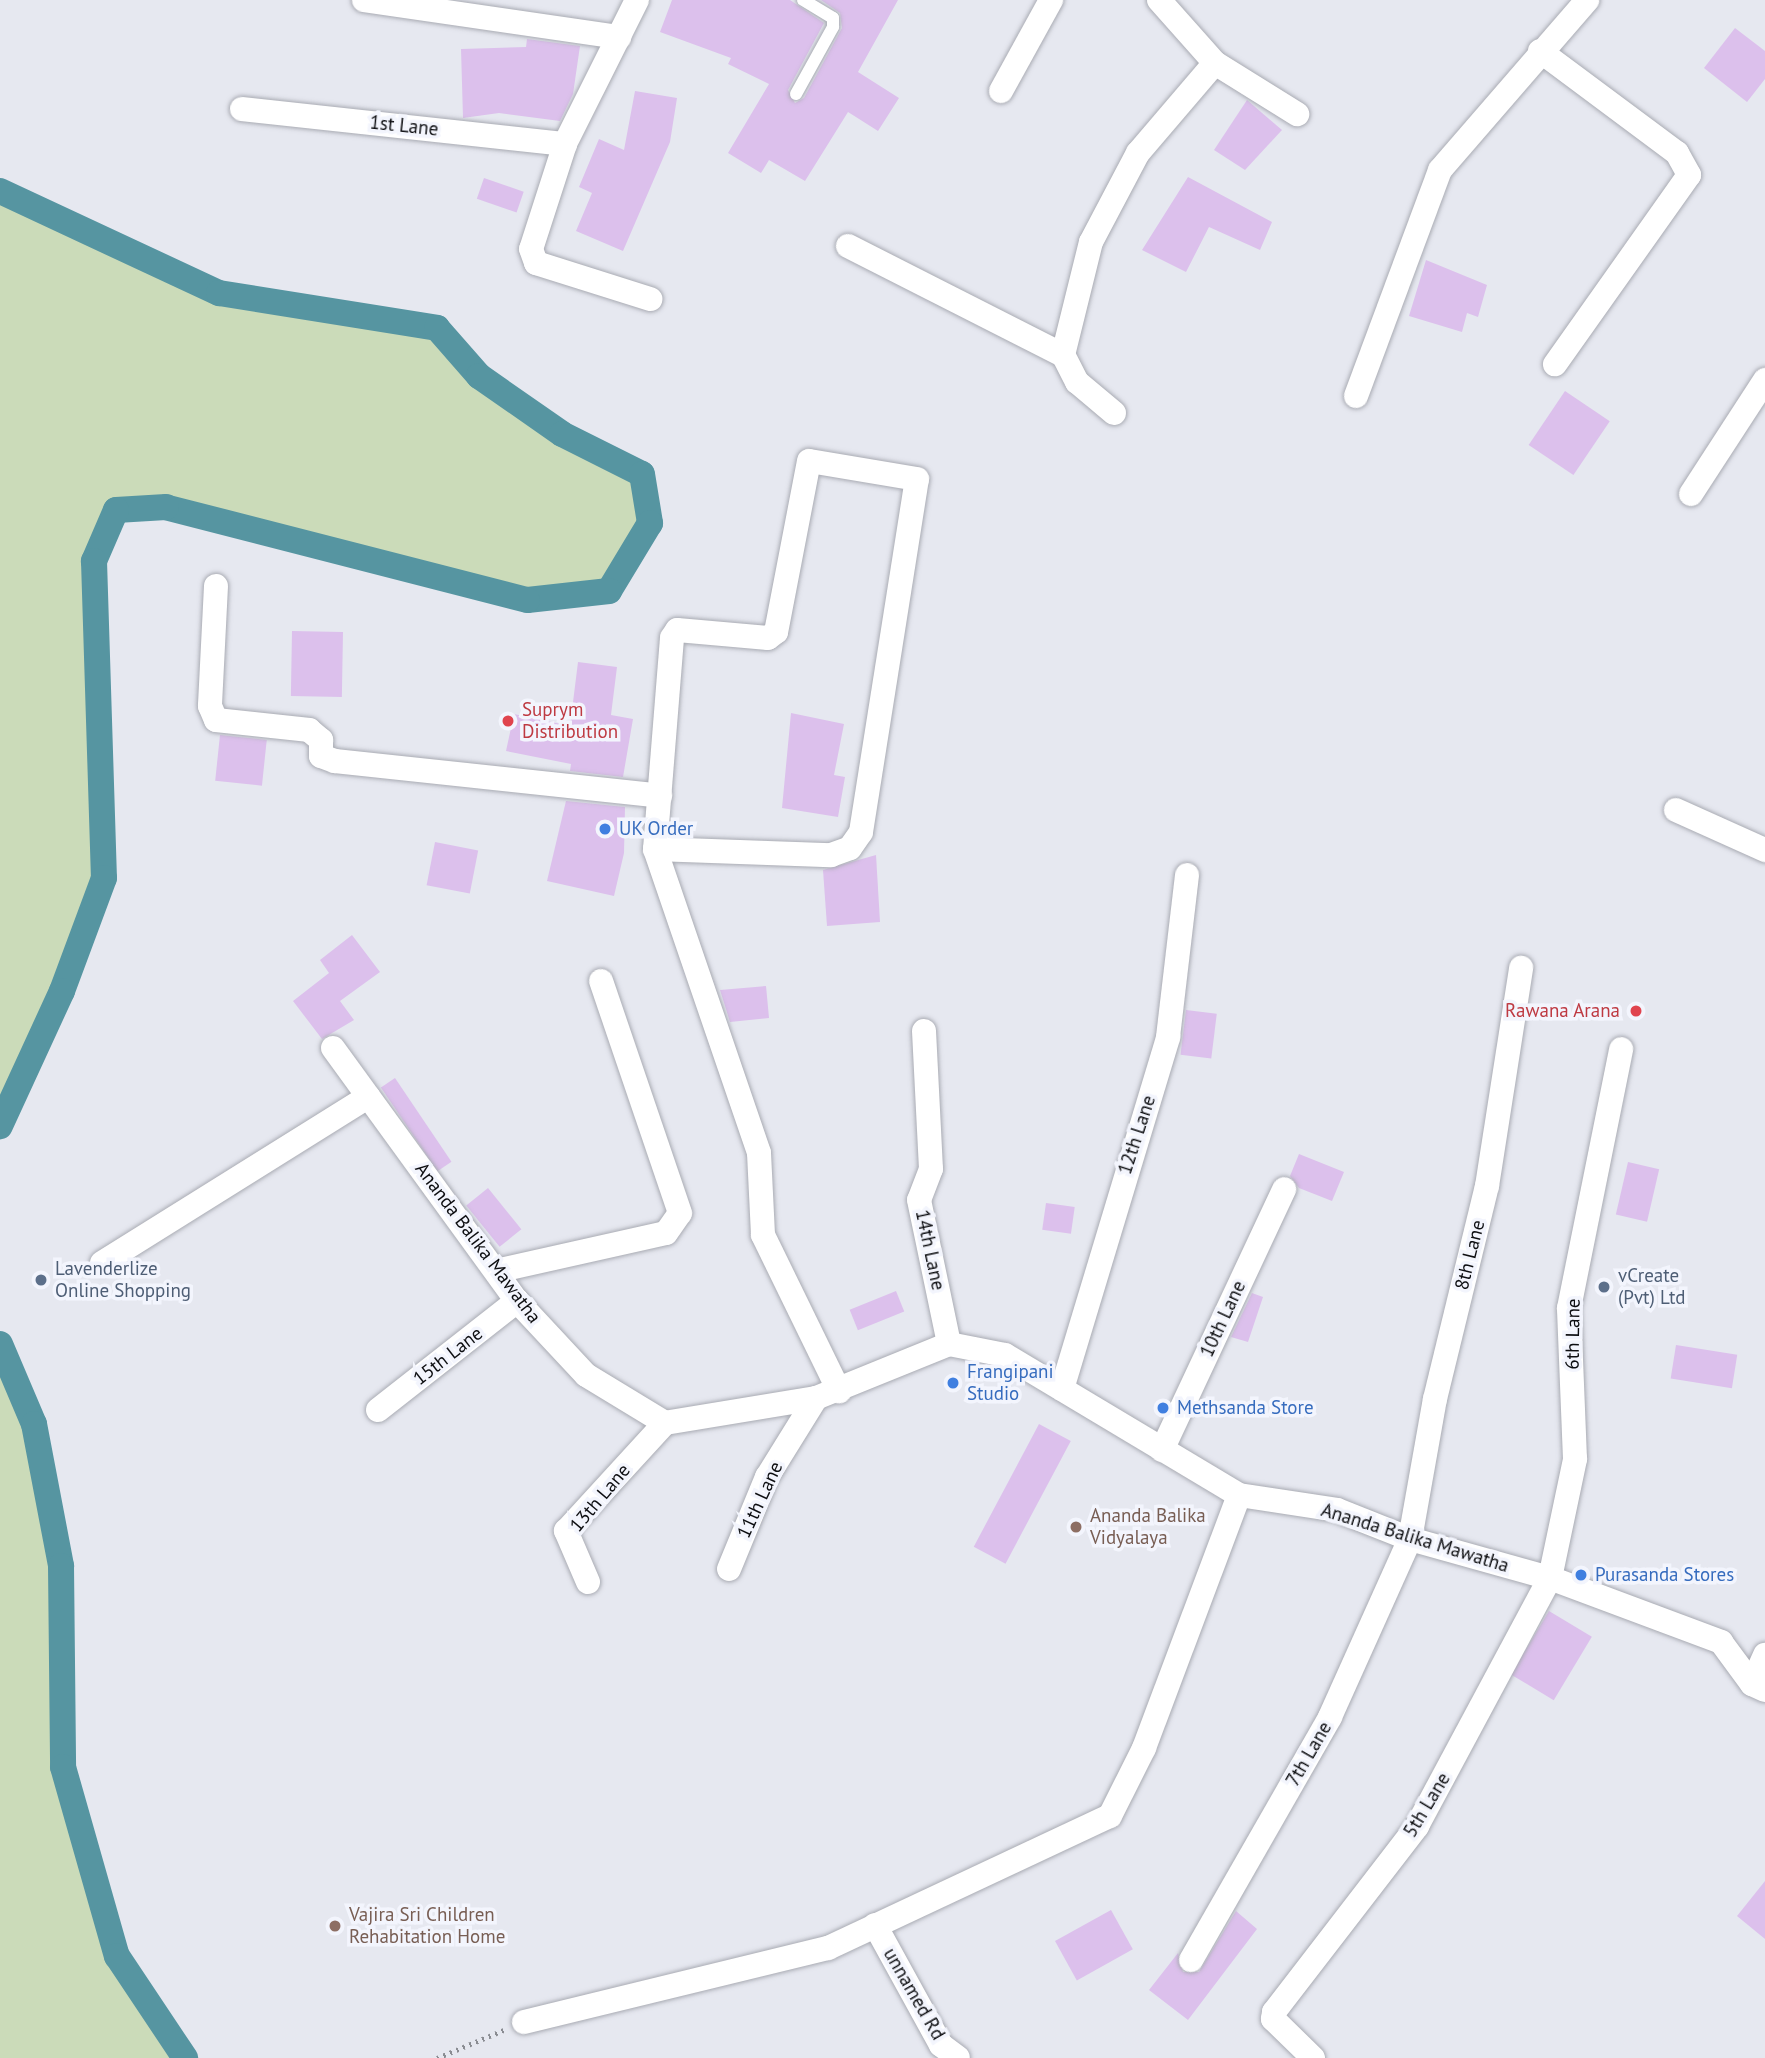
<!DOCTYPE html>
<style>
body{margin:0}
#map{position:relative;width:1765px;height:2058px;overflow:hidden;background:#e6e8f0;font-family:"PT Sans",sans-serif}
div>[style]{position:absolute}
[style*='--x']{left:calc(var(--x)*1px);top:calc(var(--y)*1px);width:calc(var(--w)*1px);rotate:calc(var(--a)*1deg)}
.green>*{inset:0;background:#cbdbb9}
.canal>*{height:26px;margin:-13px;padding:0 13px;transform-origin:13px;border-radius:13px;background:#5695a1}
.building>*{inset:0;background:#dcc0ec;transform-origin:0 0}
.path>*{height:4.5px;margin-top:-2.25px;transform-origin:0;background:repeating-linear-gradient(90deg,#8a8c92 0 2px,transparent 0 7px)}
.roads{filter:drop-shadow(0 0 2px #a9abb3) drop-shadow(0 0 2px #a9abb3)}
.lane>*{height:12px;margin:-6px;padding:0 6px;transform-origin:6px;border-radius:6px;background:#fff}
.street>*{height:24px;margin:-12px;padding:0 12px;transform-origin:12px;border-radius:12px;background:#fff}
.dots>*{width:19px;height:19px;translate:-50% -50%;box-sizing:border-box;border:4px solid #f3f5fd;border-radius:50%}
span{translate:-50% -50%;white-space:nowrap;text-align:center;line-height:1.15;-webkit-text-stroke:7px #f3f5fd;paint-order:stroke}
.street-label{font-size:19px;color:#0d0e11}
.health-label{font-size:19px;color:#be3a42}
.left{translate:0 -50%;text-align:left}
.right{translate:-100% -50%;text-align:right}
.shop-label{font-size:19px;color:#366cbe}
.service-label{font-size:19px;color:#4e5e75}
.education-label{font-size:19px;color:#785e54}
</style>
<div id="map">
<div class="green">
<div style="clip-path:polygon(0 191px,219px 293px,437px 328px,479px 376px,562px 434px,642px 474px,650px 523px,609px 591px,527px 600px,166px 507px,116px 510px,94px 561px,104px 878px,62px 991px,0 1126px)"></div>
<div style="clip-path:polygon(0 1344px,34px 1424px,61px 1566px,63px 1767px,117px 1956px,185px 2058px,0 2058px)"></div>
</div>
<div class="canal">
<div style="--x:0;--y:191;--w:242;--a:25"></div>
<div style="--x:219;--y:293;--w:221;--a:9.1"></div>
<div style="--x:437;--y:328;--w:64;--a:48.8"></div>
<div style="--x:479;--y:376;--w:101;--a:34.9"></div>
<div style="--x:562;--y:434;--w:89;--a:26.6"></div>
<div style="--x:642;--y:474;--w:50;--a:80.7"></div>
<div style="--x:650;--y:523;--w:79;--a:121.1"></div>
<div style="--x:609;--y:591;--w:82;--a:173.7"></div>
<div style="--x:527;--y:600;--w:373;--a:-165.6"></div>
<div style="--x:166;--y:507;--w:50;--a:176.6"></div>
<div style="--x:116;--y:510;--w:56;--a:113.3"></div>
<div style="--x:94;--y:561;--w:317;--a:88.2"></div>
<div style="--x:104;--y:878;--w:121;--a:110.4"></div>
<div style="--x:62;--y:991;--w:149;--a:114.7"></div>
<div style="--x:0;--y:1344;--w:87;--a:67"></div>
<div style="--x:34;--y:1424;--w:145;--a:79.2"></div>
<div style="--x:61;--y:1566;--w:201;--a:89.4"></div>
<div style="--x:63;--y:1767;--w:197;--a:74.1"></div>
<div style="--x:117;--y:1956;--w:123;--a:56.3"></div>
</div>
<div class="building">
<div style="clip-path:polygon(672px 0,790px 0,824px 23px,788px 90px,795px 103px,804px 98px,842px 28px,840px 13px,821px 0,898px 0,858px 72px,899px 98px,878px 131px,848px 112px,805px 181px,769px 160px,761px 173px,728px 153px,769px 84px,728px 64px,731px 58px,660px 32px)"></div>
<div style="clip-path:polygon(1735px 28px,1765px 51px,1765px 79px,1747px 102px,1704px 68px)"></div>
<div style="clip-path:polygon(527px 39px,580px 46px,573px 94px,560px 121px,499px 113px,463px 118px,461px 49px,526px 47px)"></div>
<div style="clip-path:polygon(635px 91px,677px 98px,670px 142px,623px 251px,576px 231px,592px 193px,579px 187px,599px 139px,624px 150px)"></div>
<div style="clip-path:polygon(1247px 100px,1282px 130px,1245px 170px,1214px 150px)"></div>
<div style="clip-path:polygon(1188px 177px,1272px 222px,1260px 250px,1209px 227px,1186px 272px,1142px 250px)"></div>
<div style="left:484px;top:178px;width:42px;height:22px;rotate:19deg"></div>
<div style="clip-path:polygon(1426px 260px,1487px 285px,1478px 317px,1467px 313px,1462px 332px,1409px 316px)"></div>
<div style="left:1565px;top:391px;width:54px;height:65px;rotate:34deg"></div>
<div style="left:292px;top:631px;width:51px;height:65px;rotate:1deg"></div>
<div style="clip-path:polygon(578px 662px,617px 667px,611px 715px,633px 719px,623px 777px,570px 771px,571px 764px,506px 751px,514px 714px,570px 726px)"></div>
<div style="clip-path:polygon(791px 713px,844px 724px,834px 775px,845px 777px,838px 817px,782px 808px)"></div>
<div style="left:220px;top:735px;width:47px;height:46px;rotate:6deg"></div>
<div style="clip-path:polygon(566px 801px,625px 807px,624px 853px,614px 896px,547px 881px)"></div>
<div style="left:435px;top:842px;width:44px;height:44px;rotate:11deg"></div>
<div style="clip-path:polygon(876px 855px,880px 922px,827px 926px,823px 870px)"></div>
<div style="clip-path:polygon(352px 935px,380px 972px,340px 1001px,354px 1020px,322px 1039px,293px 1001px,329px 973px,320px 960px)"></div>
<div style="clip-path:polygon(766px 986px,769px 1018px,730px 1022px,720px 990px)"></div>
<div style="left:1186px;top:1010px;width:31px;height:45px;rotate:7deg"></div>
<div style="left:395px;top:1078px;width:101px;height:17px;rotate:56deg"></div>
<div style="clip-path:polygon(1299px 1154px,1344px 1172px,1332px 1201px,1299px 1188px,1290px 1176px)"></div>
<div style="left:1628px;top:1162px;width:32px;height:54px;rotate:13deg"></div>
<div style="left:488px;top:1188px;width:53px;height:28px;rotate:51deg"></div>
<div style="left:1046px;top:1203px;width:29px;height:27px;rotate:8deg"></div>
<div style="left:896px;top:1291px;width:22px;height:50px;rotate:68deg"></div>
<div style="clip-path:polygon(1252px 1293px,1263px 1297px,1248px 1342px,1231px 1337px)"></div>
<div style="left:1676px;top:1345px;width:62px;height:34px;rotate:9deg"></div>
<div style="left:1039px;top:1424px;width:36px;height:139px;rotate:28deg"></div>
<div style="left:1549px;top:1611px;width:50px;height:74px;rotate:31deg"></div>
<div style="clip-path:polygon(1765px 1881px,1765px 1939px,1737px 1916px)"></div>
<div style="left:1111px;top:1910px;width:45px;height:64px;rotate:61deg"></div>
<div style="clip-path:polygon(1236px 1911px,1257px 1929px,1188px 2020px,1149px 1990px,1178px 1953px,1183px 1972px,1199px 1972px)"></div>
</div>
<div class="path">
<div style="--x:437;--y:2058;--w:73;--a:-22.7"></div>
</div>
<div class="roads">
<div class="lane">
<div style="--x:796;--y:94;--w:77;--a:-61.1"></div>
<div style="--x:833;--y:27;--w:9;--a:-90"></div>
<div style="--x:833;--y:18;--w:35;--a:-149"></div>
</div>
<div class="street">
<div style="--x:364;--y:0;--w:258;--a:8.3"></div>
<div style="--x:637;--y:0;--w:161;--a:116.6"></div>
<div style="--x:565;--y:144;--w:110;--a:107.9"></div>
<div style="--x:531;--y:249;--w:15;--a:70"></div>
<div style="--x:536;--y:263;--w:120;--a:17.5"></div>
<div style="--x:1159;--y:0;--w:84;--a:48.4"></div>
<div style="--x:1215;--y:63;--w:97;--a:31.9"></div>
<div style="--x:1540;--y:51;--w:171;--a:36.7"></div>
<div style="--x:1677;--y:153;--w:25;--a:61"></div>
<div style="--x:1689;--y:175;--w:232;--a:125.3"></div>
<div style="--x:1001;--y:91;--w:104;--a:-61.2"></div>
<div style="--x:242;--y:109;--w:325;--a:6.2"></div>
<div style="--x:848;--y:246;--w:241;--a:26.9"></div>
<div style="--x:1356;--y:396;--w:241;--a:-69.6"></div>
<div style="--x:1440;--y:170;--w:225;--a:-49.1"></div>
<div style="--x:1114;--y:413;--w:48;--a:-140"></div>
<div style="--x:1077;--y:382;--w:30;--a:-117"></div>
<div style="--x:1063;--y:355;--w:116;--a:-76.1"></div>
<div style="--x:1091;--y:242;--w:101;--a:-62.2"></div>
<div style="--x:1138;--y:153;--w:118;--a:-49.5"></div>
<div style="--x:1691;--y:494;--w:136;--a:-57"></div>
<div style="--x:216;--y:586;--w:120;--a:92.9"></div>
<div style="--x:210;--y:706;--w:15;--a:67"></div>
<div style="--x:216;--y:720;--w:94;--a:6.1"></div>
<div style="--x:309;--y:730;--w:16;--a:40"></div>
<div style="--x:321;--y:740;--w:16;--a:90"></div>
<div style="--x:321;--y:756;--w:15;--a:20"></div>
<div style="--x:335;--y:761;--w:327;--a:6.1"></div>
<div style="--x:1676;--y:810;--w:98;--a:24.2"></div>
<div style="--x:655;--y:849;--w:176;--a:2"></div>
<div style="--x:831;--y:855;--w:20;--a:-20"></div>
<div style="--x:850;--y:848;--w:19;--a:-55"></div>
<div style="--x:861;--y:832;--w:357;--a:-81"></div>
<div style="--x:917;--y:479;--w:109;--a:-170.5"></div>
<div style="--x:809;--y:461;--w:174;--a:100.9"></div>
<div style="--x:776;--y:632;--w:10;--a:143"></div>
<div style="--x:768;--y:638;--w:91;--a:-175"></div>
<div style="--x:677;--y:630;--w:9;--a:122"></div>
<div style="--x:672;--y:638;--w:212;--a:94.6"></div>
<div style="--x:655;--y:849;--w:321;--a:71.1"></div>
<div style="--x:759;--y:1153;--w:82;--a:87.2"></div>
<div style="--x:763;--y:1235;--w:174;--a:64"></div>
<div style="--x:924;--y:1031;--w:138;--a:87.1"></div>
<div style="--x:931;--y:1169;--w:33;--a:111"></div>
<div style="--x:919;--y:1200;--w:147;--a:78.2"></div>
<div style="--x:333;--y:1048;--w:313;--a:54"></div>
<div style="--x:517;--y:1301;--w:101;--a:47"></div>
<div style="--x:586;--y:1375;--w:92;--a:31.3"></div>
<div style="--x:665;--y:1423;--w:153;--a:-9.4"></div>
<div style="--x:816;--y:1398;--w:144;--a:-22.1"></div>
<div style="--x:949;--y:1344;--w:57;--a:11.1"></div>
<div style="--x:1005;--y:1355;--w:273;--a:30.9"></div>
<div style="--x:1239;--y:1495;--w:99;--a:8.7"></div>
<div style="--x:1337;--y:1510;--w:79;--a:21.7"></div>
<div style="--x:1410;--y:1539;--w:145;--a:15.6"></div>
<div style="--x:1550;--y:1578;--w:183;--a:20.5"></div>
<div style="--x:1721;--y:1642;--w:52;--a:53.6"></div>
<div style="--x:1752;--y:1684;--w:14;--a:25"></div>
<div style="--x:102;--y:1263;--w:314;--a:-32"></div>
<div style="--x:496;--y:1271;--w:174;--a:-12.6"></div>
<div style="--x:666;--y:1233;--w:24;--a:-55"></div>
<div style="--x:680;--y:1213;--w:245;--a:-108.8"></div>
<div style="--x:1062;--y:1389;--w:368;--a:-73.2"></div>
<div style="--x:1168;--y:1037;--w:163;--a:-83.3"></div>
<div style="--x:378;--y:1410;--w:177;--a:-38.1"></div>
<div style="--x:1162;--y:1450;--w:288;--a:-64.9"></div>
<div style="--x:729;--y:1569;--w:100;--a:-67.6"></div>
<div style="--x:767;--y:1477;--w:93;--a:-58.2"></div>
<div style="--x:588;--y:1582;--w:56;--a:-113.3"></div>
<div style="--x:566;--y:1531;--w:147;--a:-47.5"></div>
<div style="--x:1752;--y:1684;--w:32;--a:-66"></div>
<div style="--x:875;--y:1925;--w:137;--a:61.2"></div>
<div style="--x:941;--y:2045;--w:21;--a:37"></div>
<div style="--x:1191;--y:1960;--w:280;--a:-60.2"></div>
<div style="--x:1330;--y:1717;--w:195;--a:-65.8"></div>
<div style="--x:1410;--y:1539;--w:142;--a:-79.9"></div>
<div style="--x:1435;--y:1399;--w:219;--a:-76.3"></div>
<div style="--x:1487;--y:1186;--w:221;--a:-81.1"></div>
<div style="--x:524;--y:2022;--w:313;--a:-13.7"></div>
<div style="--x:828;--y:1948;--w:311;--a:-25.1"></div>
<div style="--x:1110;--y:1816;--w:76;--a:-63.4"></div>
<div style="--x:1144;--y:1748;--w:270;--a:-69.4"></div>
<div style="--x:1313;--y:2058;--w:56;--a:-135.7"></div>
<div style="--x:1273;--y:2019;--w:7;--a:-82"></div>
<div style="--x:1274;--y:2012;--w:235;--a:-52.4"></div>
<div style="--x:1417;--y:1826;--w:281;--a:-61.8"></div>
<div style="--x:1550;--y:1578;--w:122;--a:-78.1"></div>
<div style="--x:1575;--y:1459;--w:151;--a:-92.3"></div>
<div style="--x:1569;--y:1308;--w:264;--a:-78.6"></div>
</div>
</div>
<div class="dots">
<div style="left:508px;top:721px;background:#e0444e"></div>
<div style="left:605px;top:829px;background:#3f7fe0"></div>
<div style="left:1636px;top:1011px;background:#e0444e"></div>
<div style="left:41px;top:1280px;background:#5c6f8a"></div>
<div style="left:1604px;top:1287px;background:#5c6f8a"></div>
<div style="left:953px;top:1383px;background:#3f7fe0"></div>
<div style="left:1163px;top:1408px;background:#3f7fe0"></div>
<div style="left:1076px;top:1527px;background:#8d6e63"></div>
<div style="left:1581px;top:1575px;background:#3f7fe0"></div>
<div style="left:335px;top:1926px;background:#8d6e63"></div>
</div>
<div class="street-label">
<span style="left:404px;top:126px;rotate:6deg">1st Lane</span>
<span style="left:1137px;top:1135px;rotate:-72deg">12th Lane</span>
<span style="left:478px;top:1243px;rotate:53deg">Ananda Balika Mawatha</span>
<span style="left:930px;top:1250px;rotate:78deg">14th Lane</span>
<span style="left:1470px;top:1255px;rotate:-76deg">8th Lane</span>
<span style="left:1223px;top:1319px;rotate:-65deg">10th Lane</span>
<span style="left:1573px;top:1334px;rotate:-89deg">6th Lane</span>
<span style="left:448px;top:1356px;rotate:-38deg">15th Lane</span>
<span style="left:600px;top:1498px;rotate:-50deg">13th Lane</span>
<span style="left:760px;top:1500px;rotate:-65deg">11th Lane</span>
<span style="left:1415px;top:1538px;rotate:17deg">Ananda Balika Mawatha</span>
<span style="left:1309px;top:1754px;rotate:-60deg">7th Lane</span>
<span style="left:1427px;top:1805px;rotate:-59deg">5th Lane</span>
<span style="left:914px;top:1994px;rotate:60deg">unnamed Rd</span>
</div>
<div class="health-label">
<span class="left" style="left:522px;top:721px">Suprym<br>Distribution</span>
<span class="right" style="left:1620px;top:1011px">Rawana Arana</span>
</div>
<div class="shop-label">
<span class="left" style="left:619px;top:829px">UK Order</span>
<span class="left" style="left:967px;top:1383px">Frangipani<br>Studio</span>
<span class="left" style="left:1177px;top:1408px">Methsanda Store</span>
<span class="left" style="left:1595px;top:1575px">Purasanda Stores</span>
</div>
<div class="service-label">
<span class="left" style="left:55px;top:1280px">Lavenderlize<br>Online Shopping</span>
<span class="left" style="left:1618px;top:1287px">vCreate<br>(Pvt) Ltd</span>
</div>
<div class="education-label">
<span class="left" style="left:1090px;top:1527px">Ananda Balika<br>Vidyalaya</span>
<span class="left" style="left:349px;top:1926px">Vajira Sri Children<br>Rehabitation Home</span>
</div>
</div>
